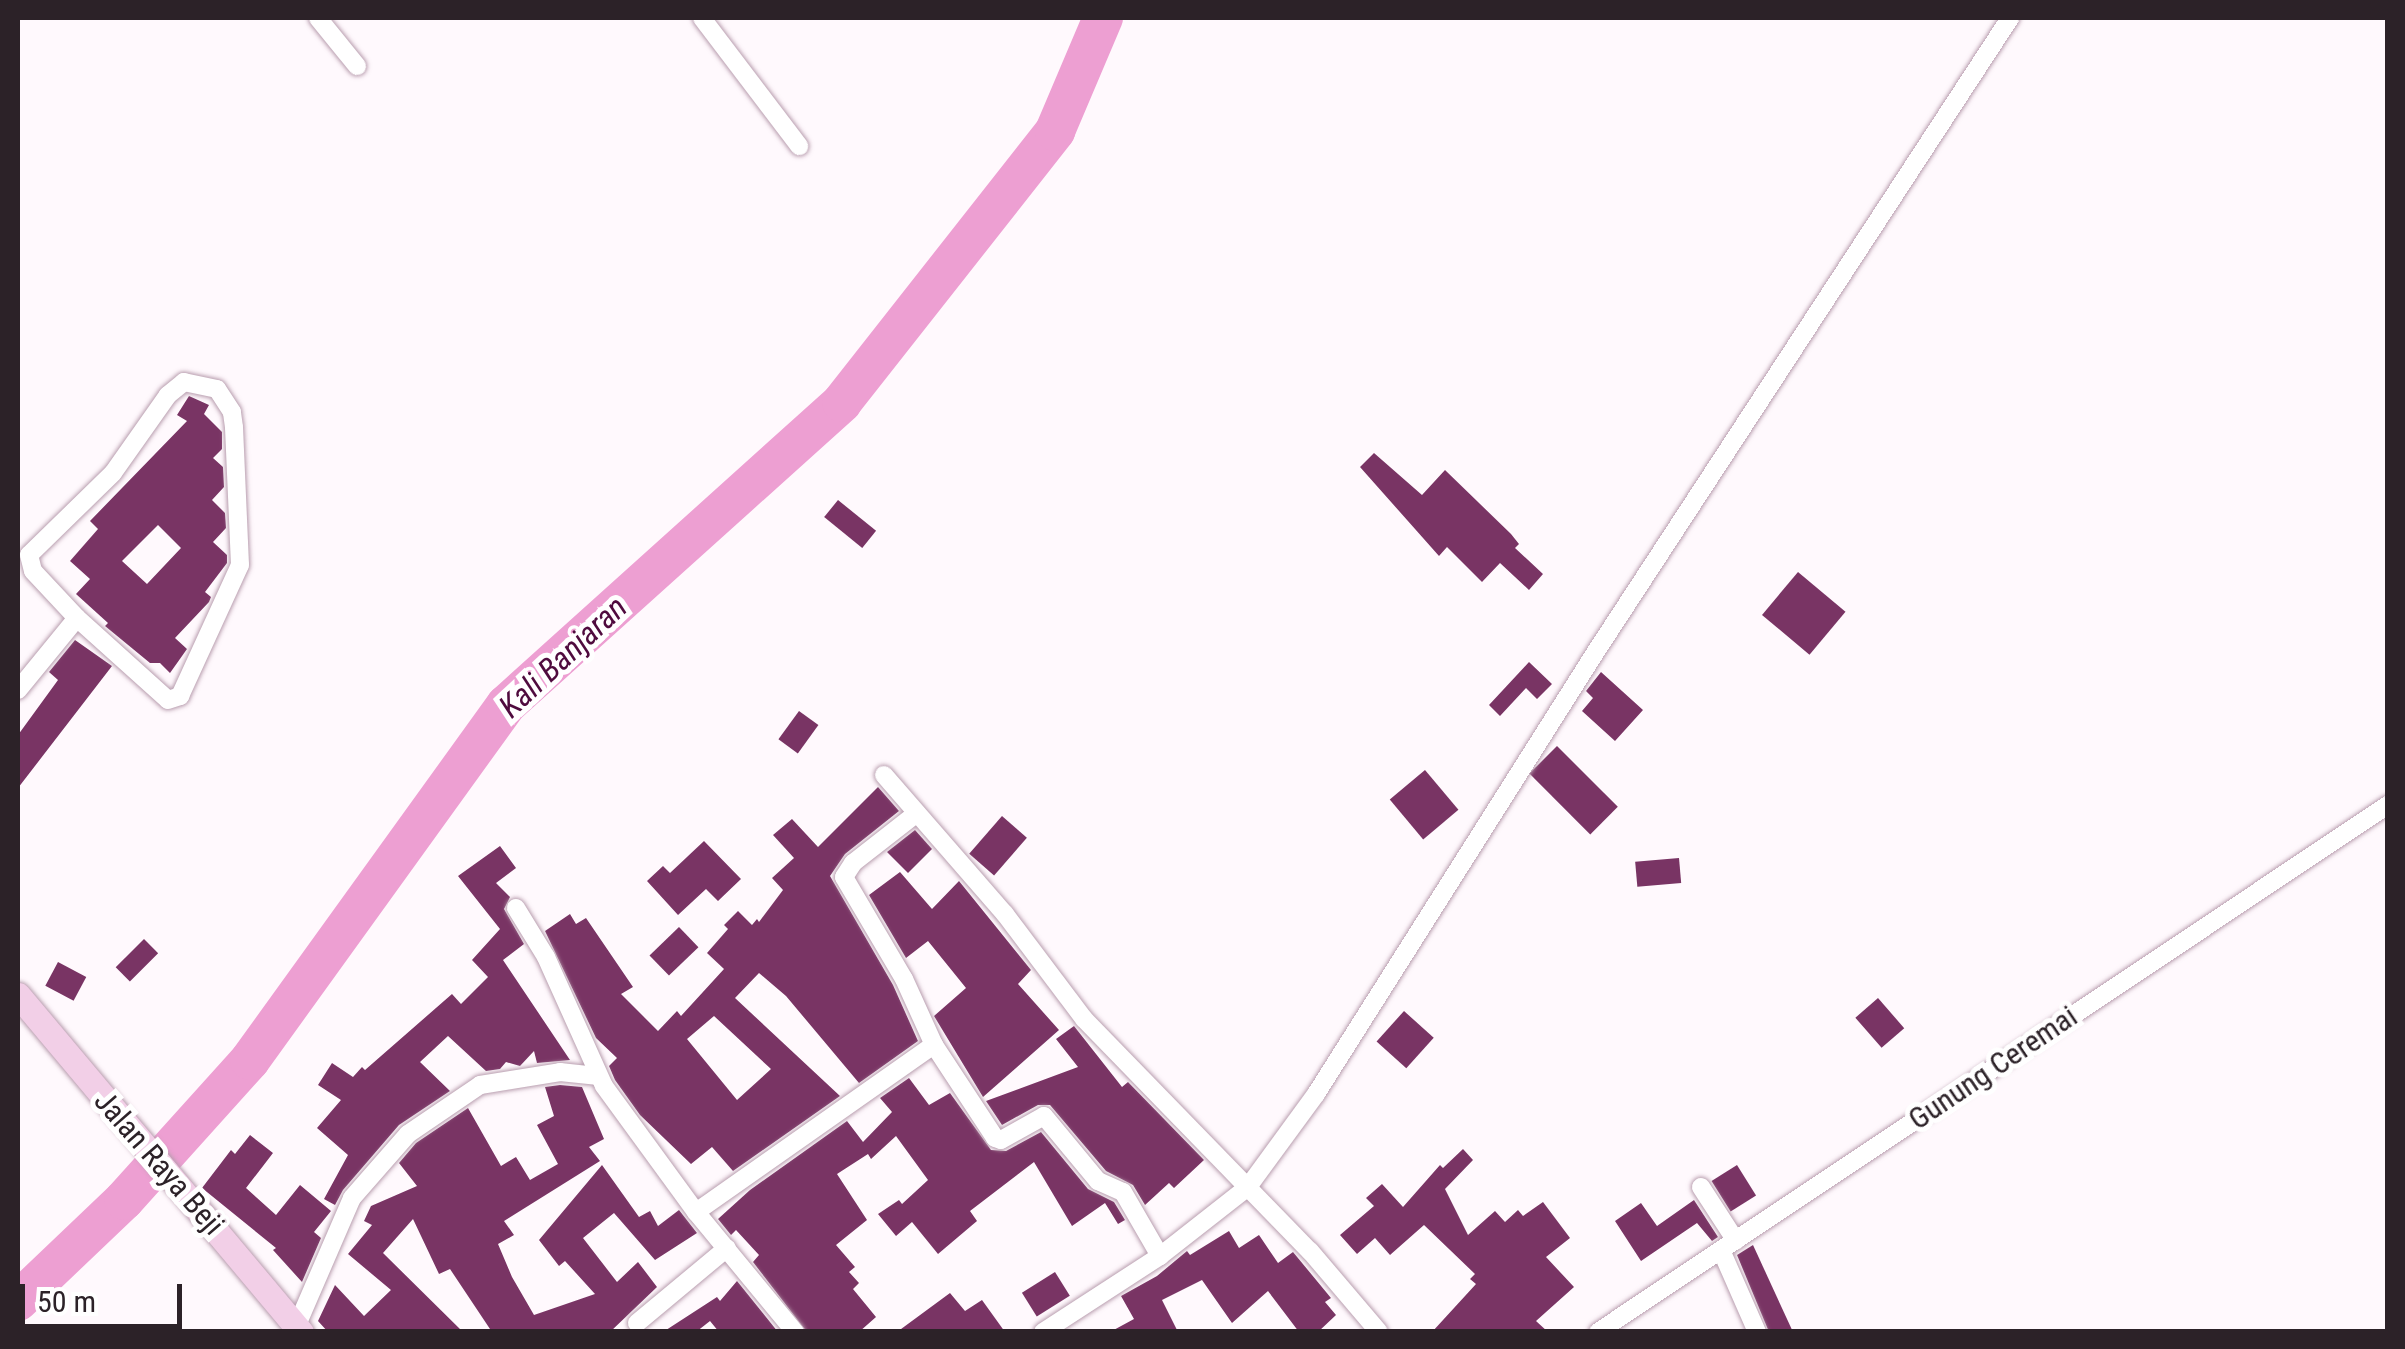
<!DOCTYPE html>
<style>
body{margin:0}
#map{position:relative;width:2405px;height:1349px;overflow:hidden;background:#fff9fd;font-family:"Roboto Condensed",sans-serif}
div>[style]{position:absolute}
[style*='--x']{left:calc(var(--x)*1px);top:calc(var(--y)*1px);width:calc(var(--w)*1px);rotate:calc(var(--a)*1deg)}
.river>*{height:40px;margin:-20px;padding:0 20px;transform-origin:20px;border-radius:20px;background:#ed9fd2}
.building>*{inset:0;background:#793464;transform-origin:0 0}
.roads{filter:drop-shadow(0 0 2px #b99eaf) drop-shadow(0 0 2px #b99eaf)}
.street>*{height:18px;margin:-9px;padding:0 9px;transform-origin:9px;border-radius:9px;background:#fff}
.secondary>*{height:25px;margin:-12.5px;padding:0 12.5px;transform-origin:12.5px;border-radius:12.5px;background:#f2cfe7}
span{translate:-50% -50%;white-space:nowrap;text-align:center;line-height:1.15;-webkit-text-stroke:10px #fff;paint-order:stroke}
.street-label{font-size:30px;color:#2c2228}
.water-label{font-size:32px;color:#4f0b3e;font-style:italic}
.frame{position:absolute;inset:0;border:20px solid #2c2228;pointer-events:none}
.scale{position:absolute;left:20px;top:1284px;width:162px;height:45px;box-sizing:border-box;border:5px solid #2c2228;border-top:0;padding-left:12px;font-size:30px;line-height:35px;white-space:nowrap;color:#2c2228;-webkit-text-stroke:8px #fff;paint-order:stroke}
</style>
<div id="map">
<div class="river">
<div style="--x:18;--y:1301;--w:146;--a:-43.6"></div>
<div style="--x:124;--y:1200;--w:188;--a:-48"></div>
<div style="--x:250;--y:1060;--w:438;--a:-54.2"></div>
<div style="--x:506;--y:705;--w:452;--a:-42"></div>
<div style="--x:842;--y:402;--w:345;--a:-51.8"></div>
<div style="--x:1055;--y:131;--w:123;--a:-67"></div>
</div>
<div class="building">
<div style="clip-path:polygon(evenodd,189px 396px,209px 405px,204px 414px,222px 432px,222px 449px,213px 458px,223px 467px,224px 487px,212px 500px,225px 513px,226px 528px,213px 542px,227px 555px,227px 563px,205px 592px,211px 597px,209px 602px,175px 638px,187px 649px,170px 673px,160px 663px,150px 663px,105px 626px,108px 623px,76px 594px,90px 579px,70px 561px,98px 529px,90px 521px,187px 421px,177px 415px,189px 396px,158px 525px,181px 548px,147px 584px,122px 561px,158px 525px)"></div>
<div style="clip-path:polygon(1374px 453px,1422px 495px,1445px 470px,1511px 534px,1519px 544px,1515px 548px,1543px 574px,1529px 590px,1500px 563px,1482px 582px,1447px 547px,1439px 556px,1360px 467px)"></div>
<div style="left:838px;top:500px;width:49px;height:22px;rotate:39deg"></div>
<div style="left:1798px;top:572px;width:62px;height:56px;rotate:40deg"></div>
<div style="clip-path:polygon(75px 640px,112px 666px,18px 788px,18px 735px,58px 680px,49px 672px)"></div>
<div style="clip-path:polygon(1529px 662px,1552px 684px,1537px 699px,1526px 688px,1500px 716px,1489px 705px)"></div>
<div style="clip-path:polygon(1601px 672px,1643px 710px,1615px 741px,1582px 711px,1593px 698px,1586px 691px)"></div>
<div style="left:799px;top:711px;width:24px;height:35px;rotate:36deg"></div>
<div style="left:1557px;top:746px;width:86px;height:39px;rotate:45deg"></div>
<div style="left:1425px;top:770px;width:52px;height:46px;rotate:50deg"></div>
<div style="clip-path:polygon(evenodd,878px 787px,899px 811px,845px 854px,830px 876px,893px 985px,918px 1041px,859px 1083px,786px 996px,759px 973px,735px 998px,840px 1096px,733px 1171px,712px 1147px,691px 1164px,640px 1115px,615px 1080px,609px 1066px,617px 1058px,596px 1038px,545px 931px,570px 914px,576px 924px,586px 918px,633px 987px,621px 994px,658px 1031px,677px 1011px,681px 1016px,724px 969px,707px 953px,728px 929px,724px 925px,738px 911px,752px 925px,757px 919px,759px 922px,783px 890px,772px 878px,794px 858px,773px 835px,792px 819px,818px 847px,878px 787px,714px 1016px,771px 1069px,737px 1100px,687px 1039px,714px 1016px)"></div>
<div style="left:1002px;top:816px;width:33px;height:50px;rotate:41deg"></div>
<div style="clip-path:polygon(915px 830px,932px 849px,908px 873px,887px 852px)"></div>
<div style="clip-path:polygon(704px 841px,741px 879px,718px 901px,706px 889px,678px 915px,647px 881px,663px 866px,670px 873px)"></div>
<div style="clip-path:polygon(500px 846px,516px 868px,496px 883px,510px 897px,504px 909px,524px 944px,503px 960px,570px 1060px,537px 1063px,534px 1051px,520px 1066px,506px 1062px,500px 1069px,486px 1071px,448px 1036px,420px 1062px,450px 1091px,399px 1125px,343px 1190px,335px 1205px,324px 1199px,348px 1155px,317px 1128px,341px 1100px,318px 1085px,332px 1063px,353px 1077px,362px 1067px,365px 1070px,452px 994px,461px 1004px,488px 977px,472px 960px,500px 929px,458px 876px)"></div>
<div style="left:1679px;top:858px;width:25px;height:44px;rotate:85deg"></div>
<div style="clip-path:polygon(900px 872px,932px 909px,959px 881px,1031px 970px,1018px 984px,1059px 1030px,983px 1097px,934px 1016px,966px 988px,928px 941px,906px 958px,869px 895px)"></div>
<div style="left:679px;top:927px;width:28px;height:41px;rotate:46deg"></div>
<div style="left:144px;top:939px;width:20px;height:40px;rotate:45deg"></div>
<div style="left:58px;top:962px;width:32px;height:27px;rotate:28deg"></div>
<div style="left:1878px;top:998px;width:40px;height:30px;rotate:49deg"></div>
<div style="left:1404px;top:1011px;width:40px;height:41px;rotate:42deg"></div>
<div style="clip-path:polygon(1074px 1026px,1122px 1087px,1128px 1082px,1204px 1160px,1174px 1188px,1169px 1183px,1145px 1205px,1133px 1185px,1106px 1171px,1050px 1105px,1038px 1105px,1002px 1125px,986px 1101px,1078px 1067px,1056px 1039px)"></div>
<div style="clip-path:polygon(909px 1078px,929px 1105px,950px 1093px,991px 1150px,1006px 1151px,1041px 1132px,1088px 1189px,1114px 1202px,1125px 1220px,1118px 1224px,1105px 1203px,1072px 1226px,1034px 1162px,970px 1211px,977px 1221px,938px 1254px,912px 1222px,896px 1236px,878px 1214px,899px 1200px,902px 1204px,928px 1180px,896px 1136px,871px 1159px,868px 1154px,837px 1174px,867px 1220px,836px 1245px,855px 1267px,849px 1272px,859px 1283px,853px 1289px,876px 1317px,859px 1332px,807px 1332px,753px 1262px,759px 1255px,736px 1230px,731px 1235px,718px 1219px,750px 1190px,847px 1121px,863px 1142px,892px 1112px,880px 1098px)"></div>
<div style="clip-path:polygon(560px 1085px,582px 1087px,604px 1139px,589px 1147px,600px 1161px,504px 1221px,514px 1235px,498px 1244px,512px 1277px,534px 1315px,595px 1294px,565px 1261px,559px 1266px,539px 1240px,602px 1165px,639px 1217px,650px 1211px,658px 1226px,679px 1210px,697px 1233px,655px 1260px,614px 1213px,583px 1238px,617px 1282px,638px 1262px,657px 1287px,610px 1332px,492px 1332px,450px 1269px,439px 1274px,413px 1219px,383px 1253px,463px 1332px,328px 1332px,318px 1321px,335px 1285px,364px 1316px,391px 1290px,348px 1254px,372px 1225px,364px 1221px,371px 1206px,417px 1186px,399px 1163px,416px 1143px,468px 1108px,501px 1166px,516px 1157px,530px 1180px,558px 1164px,537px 1125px,554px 1116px,545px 1087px)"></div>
<div style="clip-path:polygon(250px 1135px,273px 1153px,246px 1188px,276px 1215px,300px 1185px,331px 1211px,314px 1232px,321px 1238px,302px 1282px,273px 1250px,276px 1248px,202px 1188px,231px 1150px,235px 1154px)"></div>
<div style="clip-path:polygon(1463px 1149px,1473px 1160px,1445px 1189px,1468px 1235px,1495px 1211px,1505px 1222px,1518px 1210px,1523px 1216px,1543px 1202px,1570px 1238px,1546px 1257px,1574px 1287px,1536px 1321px,1548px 1332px,1432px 1332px,1476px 1284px,1470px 1279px,1475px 1274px,1424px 1225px,1390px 1255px,1375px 1238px,1357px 1254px,1340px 1235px,1374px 1206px,1366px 1198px,1382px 1184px,1403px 1207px,1440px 1165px,1443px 1168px)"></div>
<div style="left:1737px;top:1165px;width:36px;height:30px;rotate:58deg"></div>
<div style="clip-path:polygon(1694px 1200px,1718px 1237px,1712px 1241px,1697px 1223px,1641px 1261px,1615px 1221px,1641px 1203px,1657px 1226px)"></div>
<div style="clip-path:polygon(1229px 1231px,1239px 1248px,1259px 1235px,1278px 1263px,1293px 1252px,1331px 1298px,1325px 1302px,1336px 1315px,1318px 1332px,1299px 1332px,1268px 1291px,1232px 1323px,1202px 1280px,1162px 1300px,1178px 1332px,1110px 1332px,1134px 1319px,1121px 1296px,1157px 1276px,1187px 1251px,1190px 1255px)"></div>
<div style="clip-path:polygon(1753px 1245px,1793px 1332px,1769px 1332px,1737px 1255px)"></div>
<div style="left:1055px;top:1272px;width:28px;height:39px;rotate:58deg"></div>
<div style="clip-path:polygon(737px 1281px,778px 1332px,719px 1332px,710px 1321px,696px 1332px,663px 1332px,717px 1297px,720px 1301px)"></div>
<div style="clip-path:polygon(950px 1293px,965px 1311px,982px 1300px,1005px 1332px,897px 1332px)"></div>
</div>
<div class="roads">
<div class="street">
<div style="--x:318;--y:18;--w:62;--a:50.9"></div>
<div style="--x:702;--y:18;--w:161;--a:52.8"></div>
<div style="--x:18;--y:690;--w:93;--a:-50.7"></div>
<div style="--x:77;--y:618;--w:122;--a:42"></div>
<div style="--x:168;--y:700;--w:13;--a:-18"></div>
<div style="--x:180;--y:696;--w:144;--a:-65.4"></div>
<div style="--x:240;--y:565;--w:138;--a:-92.5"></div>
<div style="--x:234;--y:427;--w:15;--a:-98"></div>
<div style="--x:232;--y:412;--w:27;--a:-123"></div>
<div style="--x:217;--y:389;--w:34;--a:-168"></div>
<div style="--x:184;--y:382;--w:21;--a:141"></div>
<div style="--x:168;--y:395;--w:95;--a:125.2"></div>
<div style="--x:113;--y:473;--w:117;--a:135.7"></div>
<div style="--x:29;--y:555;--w:16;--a:76"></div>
<div style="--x:33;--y:571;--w:64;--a:46.9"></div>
<div style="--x:884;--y:775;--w:184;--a:49"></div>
<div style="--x:1005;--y:914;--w:131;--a:53"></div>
<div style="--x:1084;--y:1019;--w:324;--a:45.8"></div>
<div style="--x:1310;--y:1251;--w:106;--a:49.6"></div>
<div style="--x:516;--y:908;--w:57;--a:58.5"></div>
<div style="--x:546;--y:957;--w:141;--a:65.8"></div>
<div style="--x:604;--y:1086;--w:156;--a:53.9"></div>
<div style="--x:696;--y:1212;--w:156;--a:50.5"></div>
<div style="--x:934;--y:1045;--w:111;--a:56.7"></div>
<div style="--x:995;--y:1138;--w:6;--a:18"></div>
<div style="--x:1001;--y:1140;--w:49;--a:-29.2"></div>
<div style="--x:1044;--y:1116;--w:85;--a:50.3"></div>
<div style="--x:1098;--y:1181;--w:27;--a:24"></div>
<div style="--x:1123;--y:1192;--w:74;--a:60"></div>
<div style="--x:1701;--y:1187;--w:64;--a:57.1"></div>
<div style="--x:696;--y:1212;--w:291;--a:-35.1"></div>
<div style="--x:934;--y:1045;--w:72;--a:-114.4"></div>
<div style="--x:904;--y:979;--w:118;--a:-120.5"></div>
<div style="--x:844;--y:877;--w:17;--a:-57"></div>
<div style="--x:853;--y:863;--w:81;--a:-38"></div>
<div style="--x:1721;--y:1250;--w:90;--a:66.3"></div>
<div style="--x:637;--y:1323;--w:117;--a:-39.8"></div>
<div style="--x:294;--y:1332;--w:146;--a:-66.6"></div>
<div style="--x:352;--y:1198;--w:85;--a:-48.8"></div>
<div style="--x:408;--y:1134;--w:87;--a:-34.2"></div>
<div style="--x:480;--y:1085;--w:81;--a:-9.2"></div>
<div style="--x:560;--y:1072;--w:39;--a:6"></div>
<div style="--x:1043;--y:1332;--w:140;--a:-33"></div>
<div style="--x:1160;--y:1256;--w:112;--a:-38.1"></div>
<div style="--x:1248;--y:1187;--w:115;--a:-53.8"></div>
<div style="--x:1316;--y:1094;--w:522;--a:-57.68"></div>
<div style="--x:1595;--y:653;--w:759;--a:-56.83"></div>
<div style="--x:1598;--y:1332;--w:950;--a:-33.71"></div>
</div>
<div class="secondary">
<div style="--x:18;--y:995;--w:440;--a:50"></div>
</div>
</div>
<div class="street-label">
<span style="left:1993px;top:1068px;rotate:-34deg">Gunung Ceremai</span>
<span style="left:159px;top:1163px;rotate:49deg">Jalan Raya Beji</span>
</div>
<div class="water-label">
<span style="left:563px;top:657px;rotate:-43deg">Kali Banjaran</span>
</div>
<div class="frame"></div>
<div class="scale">50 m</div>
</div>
